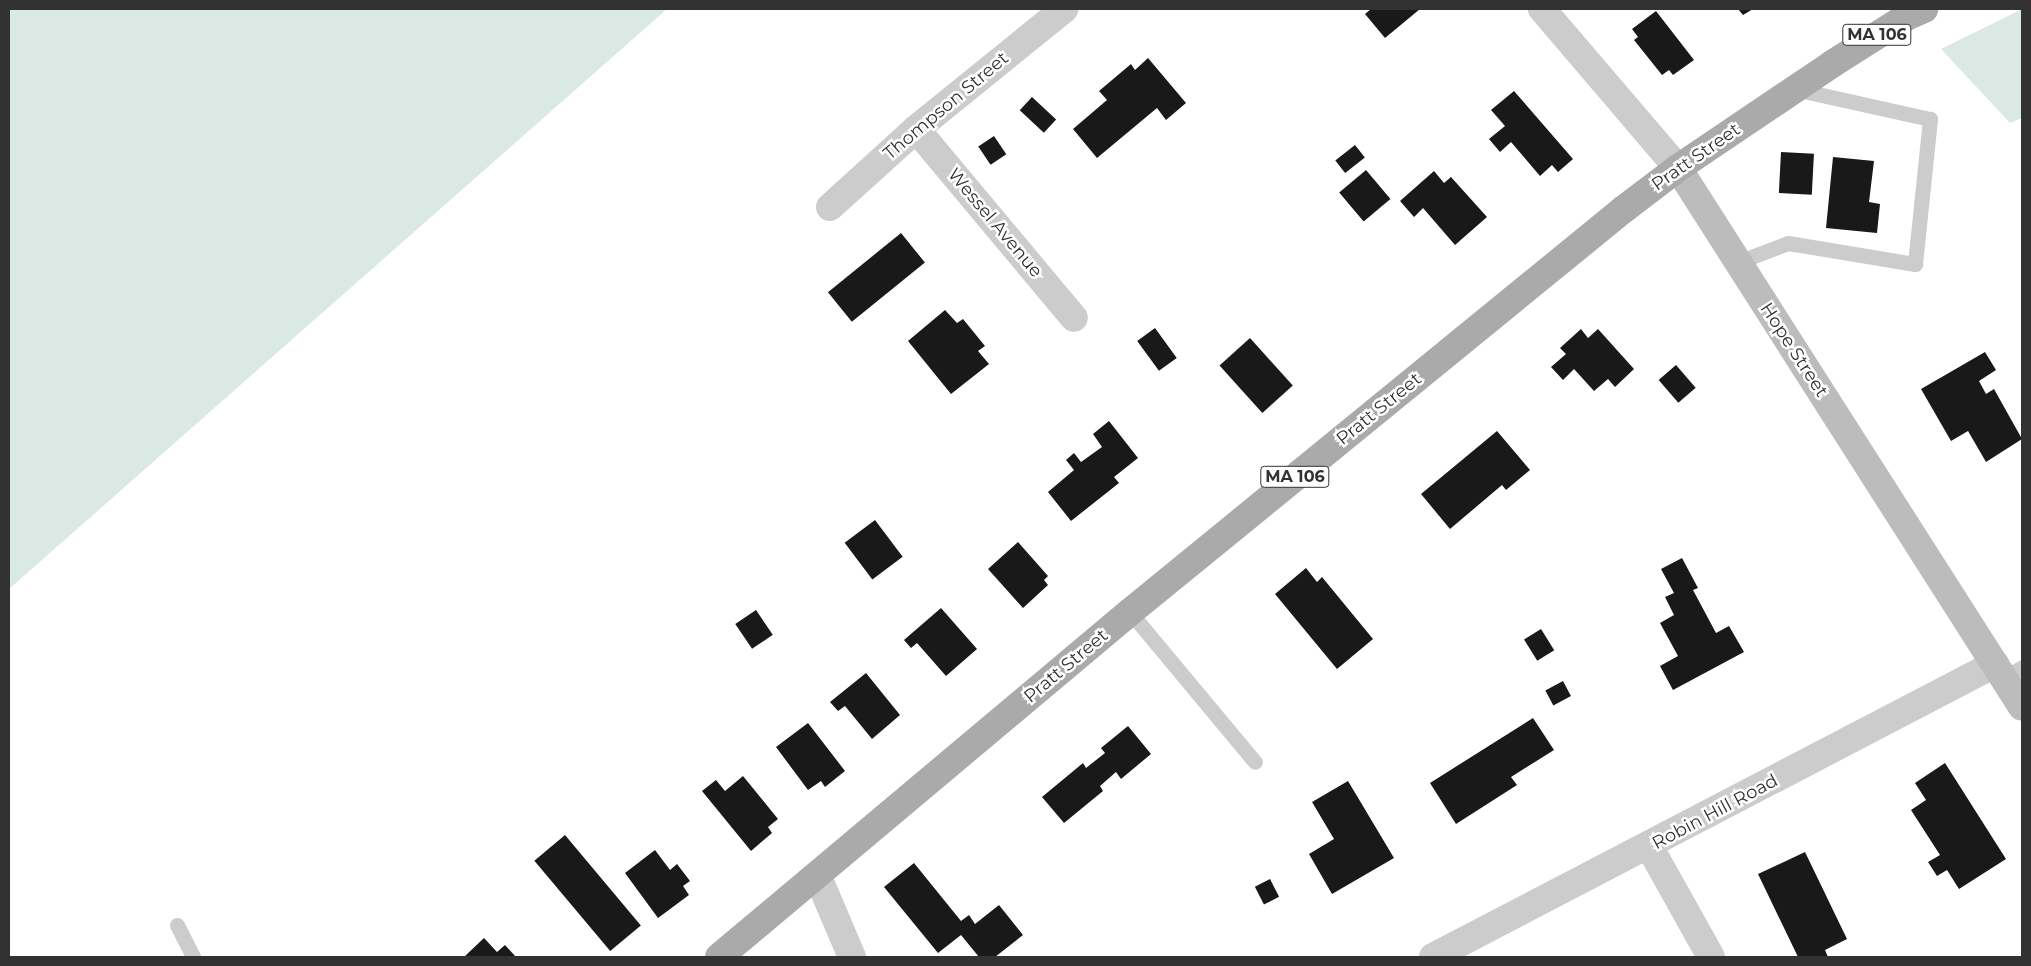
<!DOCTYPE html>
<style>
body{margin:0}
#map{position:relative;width:2031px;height:966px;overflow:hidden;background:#fff;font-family:Montserrat,sans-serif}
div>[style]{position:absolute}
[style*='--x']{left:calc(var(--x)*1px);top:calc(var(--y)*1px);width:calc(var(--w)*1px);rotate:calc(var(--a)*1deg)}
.green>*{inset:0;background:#dbe9e5}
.building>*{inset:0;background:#191919;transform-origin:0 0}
.service>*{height:15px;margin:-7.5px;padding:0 7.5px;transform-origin:7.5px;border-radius:7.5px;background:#ccc}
.minor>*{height:28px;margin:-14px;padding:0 14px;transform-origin:14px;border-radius:14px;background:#ccc}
.secondary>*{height:28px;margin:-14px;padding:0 14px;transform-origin:14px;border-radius:14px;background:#bcbcbc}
.primary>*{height:28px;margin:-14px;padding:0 14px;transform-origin:14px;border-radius:14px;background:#aaa}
span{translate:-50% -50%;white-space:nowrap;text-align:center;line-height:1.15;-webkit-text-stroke:5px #fff;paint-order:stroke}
.shield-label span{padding:1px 4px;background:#fff;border:1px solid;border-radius:4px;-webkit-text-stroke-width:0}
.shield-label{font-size:16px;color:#323232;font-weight:700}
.street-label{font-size:18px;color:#323232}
.frame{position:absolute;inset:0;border:10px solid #323232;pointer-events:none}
</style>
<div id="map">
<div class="green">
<div style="clip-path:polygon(9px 9px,667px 9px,9px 589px)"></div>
<div style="clip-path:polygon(2022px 9px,2022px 118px,2010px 123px,1941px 49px)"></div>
</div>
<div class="building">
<div style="clip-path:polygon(1371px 9px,1420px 9px,1385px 38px,1365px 14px)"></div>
<div style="clip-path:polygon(1738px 9px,1753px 9px,1743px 15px)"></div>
<div style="clip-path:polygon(1656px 11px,1694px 60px,1673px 75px,1669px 70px,1662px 75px,1634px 40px,1638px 37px,1632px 29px)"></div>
<div style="clip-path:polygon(1148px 58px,1186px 103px,1166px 120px,1157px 108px,1097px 158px,1073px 129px,1107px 100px,1099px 91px,1131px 64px,1135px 70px)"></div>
<div style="clip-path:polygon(1514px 91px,1573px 159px,1558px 172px,1552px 165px,1540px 176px,1511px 142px,1500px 152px,1489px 139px,1505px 126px,1491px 110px)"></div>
<div style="left:1032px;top:97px;width:33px;height:18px;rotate:43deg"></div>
<div style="left:994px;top:136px;width:22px;height:19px;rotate:56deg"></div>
<div style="left:1355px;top:145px;width:16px;height:25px;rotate:52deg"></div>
<div style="left:1781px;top:152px;width:33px;height:41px;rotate:3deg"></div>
<div style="clip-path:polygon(1833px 157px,1874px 161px,1869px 202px,1880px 204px,1877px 233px,1826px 228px)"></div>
<div style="left:1366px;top:170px;width:38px;height:35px;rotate:50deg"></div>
<div style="clip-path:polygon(1434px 171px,1444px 183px,1451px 177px,1487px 217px,1455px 245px,1423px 208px,1414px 217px,1400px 201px)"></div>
<div style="left:901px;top:233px;width:38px;height:94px;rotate:51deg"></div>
<div style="clip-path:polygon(945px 310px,957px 323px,963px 319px,985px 346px,978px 351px,989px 364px,951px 394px,908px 341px)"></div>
<div style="left:1155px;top:328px;width:37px;height:22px;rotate:54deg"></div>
<div style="clip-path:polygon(1581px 329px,1588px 338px,1598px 329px,1634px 369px,1615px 387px,1608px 379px,1594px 391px,1574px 369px,1563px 380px,1551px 367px,1566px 354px,1560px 348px)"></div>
<div style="left:1250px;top:338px;width:64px;height:41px;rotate:48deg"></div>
<div style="clip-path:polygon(1985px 352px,1996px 370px,1979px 381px,1986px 394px,1994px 389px,2022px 439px,1986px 462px,1968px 431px,1951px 441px,1921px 389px)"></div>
<div style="left:1676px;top:365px;width:30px;height:23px;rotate:49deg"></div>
<div style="clip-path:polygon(1109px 421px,1138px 458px,1114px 477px,1119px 483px,1071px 521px,1048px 492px,1074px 470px,1066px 460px,1074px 453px,1081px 462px,1102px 447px,1093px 434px)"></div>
<div style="clip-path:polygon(1497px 431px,1530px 470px,1506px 490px,1502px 485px,1450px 529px,1421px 494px)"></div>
<div style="left:875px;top:520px;width:46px;height:38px;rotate:53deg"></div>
<div style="clip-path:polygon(1018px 542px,1048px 576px,1044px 580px,1048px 585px,1023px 608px,988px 569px)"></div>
<div style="clip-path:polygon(1682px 558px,1698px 588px,1693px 590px,1716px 633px,1729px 626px,1744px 652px,1673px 690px,1660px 666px,1678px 656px,1660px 623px,1674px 615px,1665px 597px,1674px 593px,1661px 569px)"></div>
<div style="clip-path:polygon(1306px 568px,1317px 582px,1322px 577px,1373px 639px,1337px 669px,1275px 594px)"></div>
<div style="clip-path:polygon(941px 608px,977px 649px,946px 676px,917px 643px,911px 648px,904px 640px)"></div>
<div style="left:756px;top:610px;width:30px;height:25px;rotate:56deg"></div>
<div style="left:1541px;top:629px;width:25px;height:20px;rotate:58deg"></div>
<div style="clip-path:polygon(866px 673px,900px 715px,872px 739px,845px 706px,838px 711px,830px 702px)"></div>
<div style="left:1563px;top:681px;width:17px;height:20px;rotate:62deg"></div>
<div style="clip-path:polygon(1533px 718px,1554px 750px,1511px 777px,1517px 785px,1456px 824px,1430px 783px)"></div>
<div style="clip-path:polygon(808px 723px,845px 771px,825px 787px,821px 781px,808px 790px,776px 747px)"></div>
<div style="clip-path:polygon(1128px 726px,1151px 754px,1121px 779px,1116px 772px,1100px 786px,1103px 791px,1064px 823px,1042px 797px,1083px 763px,1086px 768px,1105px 753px,1101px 748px)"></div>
<div style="clip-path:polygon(1945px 763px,2006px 859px,1959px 889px,1947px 870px,1937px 876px,1928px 862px,1940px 855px,1911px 810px,1926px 800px,1915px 783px)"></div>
<div style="clip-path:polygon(743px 776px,778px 819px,768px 827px,772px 833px,751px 851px,702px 791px,716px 780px,725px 791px)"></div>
<div style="clip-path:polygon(1348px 781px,1394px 858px,1332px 894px,1309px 854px,1334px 839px,1312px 802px)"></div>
<div style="left:565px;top:835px;width:118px;height:40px;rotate:50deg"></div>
<div style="clip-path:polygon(655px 850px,670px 870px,677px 864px,690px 881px,683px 886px,689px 895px,658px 918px,625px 873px)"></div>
<div style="clip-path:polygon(1805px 852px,1847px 939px,1825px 950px,1828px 957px,1798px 957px,1758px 874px)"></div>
<div style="clip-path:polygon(914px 863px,961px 921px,969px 915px,975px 924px,999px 905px,1023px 935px,995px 957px,979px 957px,961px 935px,938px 953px,884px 887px)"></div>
<div style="left:1270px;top:879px;width:20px;height:17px;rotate:63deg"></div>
<div style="clip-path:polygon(484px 938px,497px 952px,505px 945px,516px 957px,464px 957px)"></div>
</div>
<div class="service">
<div style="--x:1738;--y:262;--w:53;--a:-20.8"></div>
<div style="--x:1788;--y:243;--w:129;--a:9.4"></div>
<div style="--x:1915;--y:264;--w:146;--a:-84.1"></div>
<div style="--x:1930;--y:119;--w:138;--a:-167.5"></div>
<div style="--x:1130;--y:612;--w:195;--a:50.2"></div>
<div style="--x:2004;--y:678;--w:21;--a:-31"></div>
<div style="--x:177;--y:925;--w:36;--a:63"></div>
</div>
<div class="minor">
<div style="--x:1542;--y:9;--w:209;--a:49.5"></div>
<div style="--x:916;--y:129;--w:246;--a:50.1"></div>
<div style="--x:830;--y:207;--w:116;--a:-42.2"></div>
<div style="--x:916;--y:129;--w:191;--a:-39"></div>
<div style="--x:1649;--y:846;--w:127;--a:60.8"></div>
<div style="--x:818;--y:877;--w:87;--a:67"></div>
<div style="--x:1433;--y:957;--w:634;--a:-27.54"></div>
</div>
<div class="secondary">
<div style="--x:1678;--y:168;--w:639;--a:57.45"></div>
</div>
<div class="primary">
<div style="--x:719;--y:957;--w:537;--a:-40.01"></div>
<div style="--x:1130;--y:612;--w:638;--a:-39.21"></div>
<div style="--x:1624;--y:209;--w:68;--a:-37.2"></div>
<div style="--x:1678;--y:168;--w:186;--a:-34"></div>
<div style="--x:1832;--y:64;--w:88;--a:-32.4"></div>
<div style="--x:1906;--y:17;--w:20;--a:-24"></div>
</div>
<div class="shield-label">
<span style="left:1877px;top:35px">MA 106</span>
<span style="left:1295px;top:477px">MA 106</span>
</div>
<div class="street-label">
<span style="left:946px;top:106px;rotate:-40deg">Thompson Street</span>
<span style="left:1696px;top:157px;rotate:-35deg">Pratt Street</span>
<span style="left:995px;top:223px;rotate:50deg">Wessel Avenue</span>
<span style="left:1794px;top:350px;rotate:57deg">Hope Street</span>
<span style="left:1379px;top:409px;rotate:-39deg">Pratt Street</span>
<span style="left:1066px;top:666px;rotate:-40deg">Pratt Street</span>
<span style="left:1715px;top:812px;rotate:-28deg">Robin Hill Road</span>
</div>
<div class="frame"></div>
</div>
